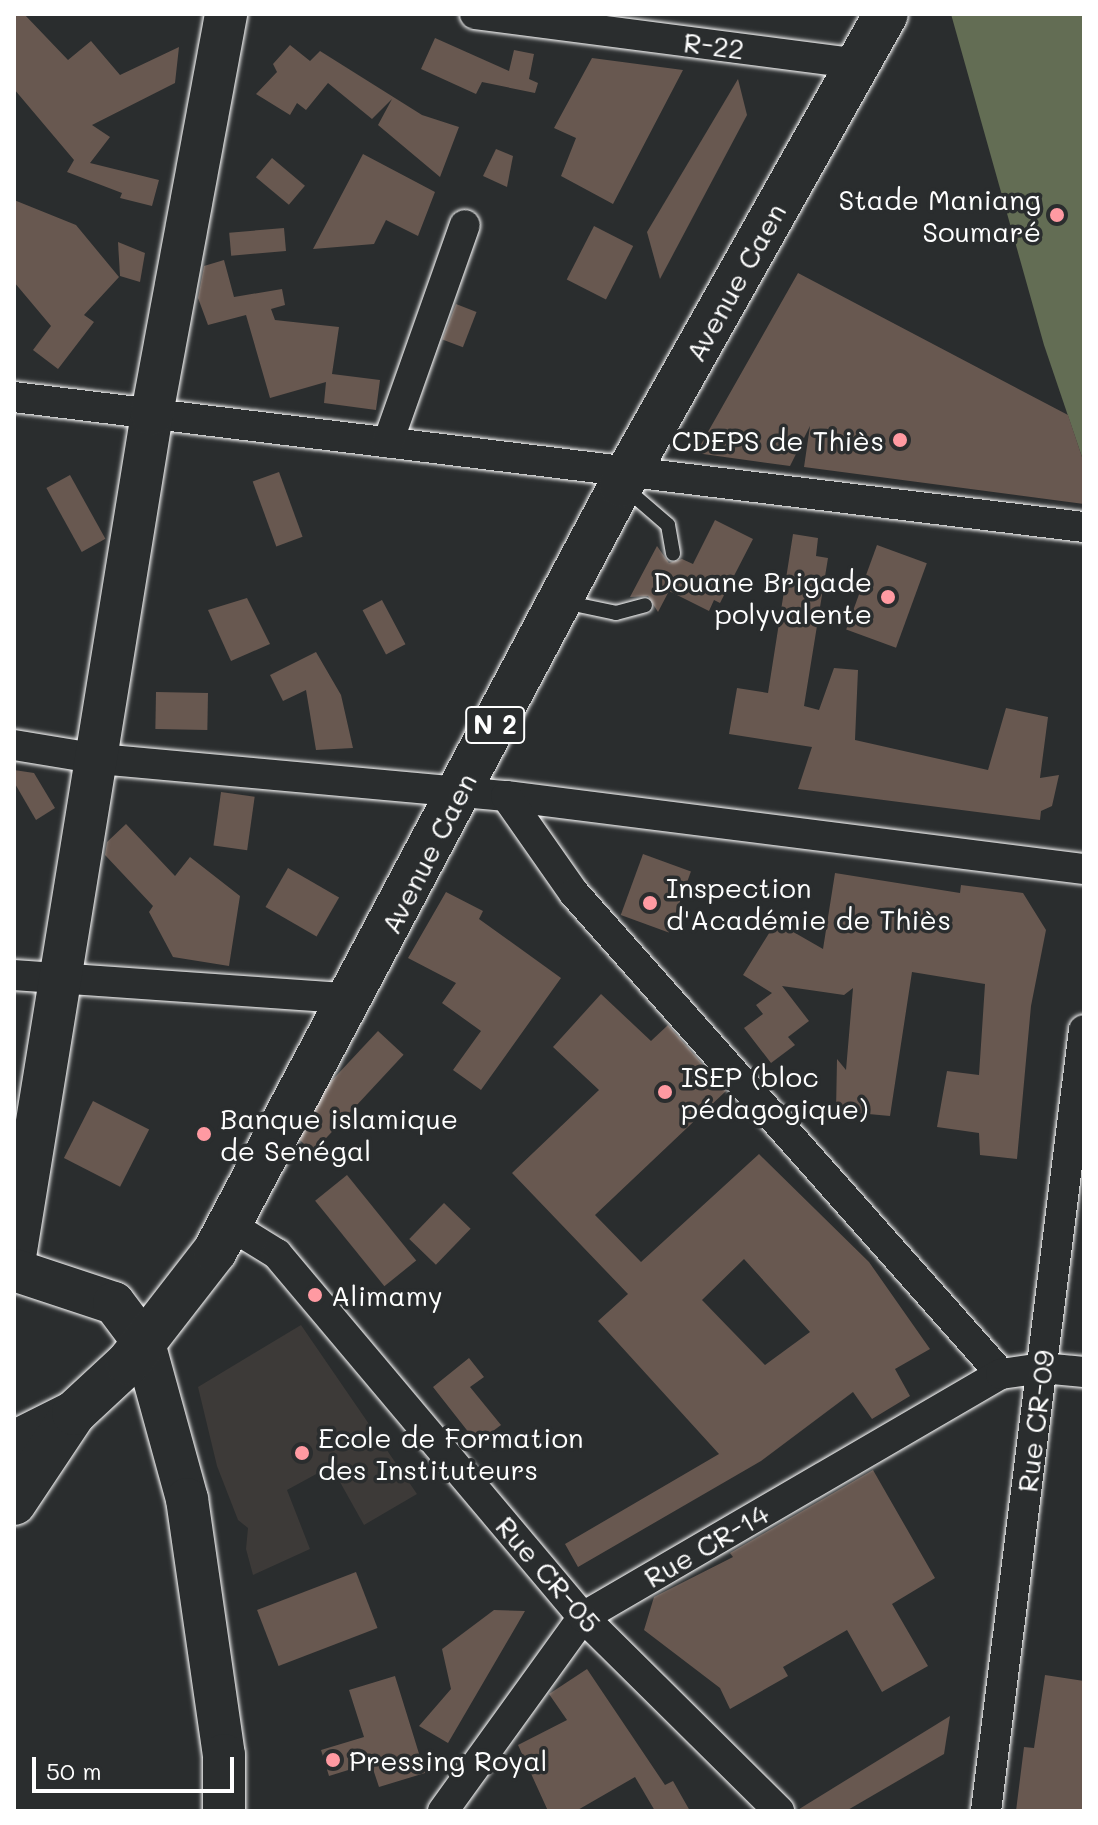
<!DOCTYPE html>
<meta charset="utf-8">
<style>
body{margin:0}
#map{position:relative;width:1098px;height:1825px;overflow:hidden;background:#2a2d2e;font-family:Mali,sans-serif}
div>[style]{position:absolute}
[style*='--x']{left:calc(var(--x)*1px);top:calc(var(--y)*1px);width:calc(var(--w)*1px);rotate:calc(var(--a)*1deg)}
.built>*{inset:0;background:#3d3a38}
.green>*{inset:0;background:#636d54}
.building>*{inset:0;background:#685850;transform-origin:0 0}
.roads{filter:drop-shadow(0 0 2px #fff) drop-shadow(0 0 2px #fff)}
.lane>*{height:14px;margin:-7px;padding:0 7px;transform-origin:7px;border-radius:7px;background:#2a2d2e}
.street>*{height:30px;margin:-15px;padding:0 15px;transform-origin:15px;border-radius:15px;background:#2a2d2e}
.secondary>*{height:42px;margin:-21px;padding:0 21px;transform-origin:21px;border-radius:21px;background:#2a2d2e}
.highway>*{height:44px;margin:-22px;padding:0 22px;transform-origin:22px;border-radius:22px;background:#2a2d2e}
.dots>*{width:22px;height:22px;translate:-50% -50%;box-sizing:border-box;border:4px solid #2a2d2e;border-radius:50%}
span{translate:-50% -50%;white-space:nowrap;text-align:center;line-height:1.15;-webkit-text-stroke:7px #2a2d2e;paint-order:stroke}
.shield-label span{padding:2px 6px;background:#2a2d2e;border:2px solid;border-radius:6px;-webkit-text-stroke-width:0}
.shield-label{font-size:26px;color:#fff;font-weight:700}
.street-label{font-size:28px;color:#fff}
.poi-label{font-size:28px;color:#fff}
.right{translate:-100% -50%;text-align:right}
.left{translate:0 -50%;text-align:left}
.frame{position:absolute;inset:0;border:16px solid #fff;pointer-events:none}
.scale{position:absolute;left:32px;top:1757px;width:202px;height:36px;box-sizing:border-box;border:4px solid #fff;border-top:0;padding-left:10px;font-size:24px;line-height:28px;white-space:nowrap;color:#fff;-webkit-text-stroke:6px #2a2d2e;paint-order:stroke}
</style>
<div id="map">
<div class="built">
<div style="clip-path:polygon(301px 1325px,417px 1494px,364px 1525px,331px 1466px,287px 1490px,310px 1549px,253px 1575px,246px 1549px,248px 1528px,238px 1520px,217px 1466px,198px 1387px)"></div>
</div>
<div class="green">
<div style="clip-path:polygon(951px 14px,1084px 14px,1084px 463px,1044px 345px)"></div>
</div>
<div class="building">
<div style="clip-path:polygon(14px 14px,24px 14px,68px 60px,91px 41px,120px 75px,179px 47px,175px 83px,92px 125px,110px 137px,90px 163px,159px 180px,152px 206px,120px 198px,122px 193px,67px 172px,74px 160px,14px 89px)"></div>
<div style="clip-path:polygon(435px 38px,509px 71px,514px 50px,534px 54px,529px 79px,538px 83px,535px 93px,482px 82px,476px 94px,421px 69px)"></div>
<div style="clip-path:polygon(290px 45px,310px 61px,320px 51px,422px 115px,459px 127px,440px 177px,378px 125px,392px 99px,372px 119px,328px 83px,306px 110px,297px 103px,290px 115px,256px 94px,277px 72px,273px 64px)"></div>
<div style="clip-path:polygon(592px 58px,683px 70px,613px 204px,561px 176px,576px 138px,554px 128px)"></div>
<div style="clip-path:polygon(738px 79px,747px 115px,660px 279px,647px 232px)"></div>
<div style="clip-path:polygon(496px 149px,513px 156px,507px 187px,483px 176px)"></div>
<div style="clip-path:polygon(363px 154px,435px 192px,418px 236px,386px 220px,374px 244px,313px 249px)"></div>
<div style="left:272px;top:158px;width:43px;height:25px;rotate:40deg"></div>
<div style="clip-path:polygon(14px 200px,76px 225px,119px 277px,84px 315px,94px 322px,58px 369px,33px 350px,51px 326px,14px 282px)"></div>
<div style="left:594px;top:226px;width:44px;height:60px;rotate:27deg"></div>
<div style="left:284px;top:228px;width:23px;height:55px;rotate:85deg"></div>
<div style="clip-path:polygon(118px 242px,145px 253px,140px 282px,120px 276px)"></div>
<div style="clip-path:polygon(224px 260px,234px 297px,282px 289px,285px 305px,271px 309px,275px 320px,339px 327px,332px 374px,380px 380px,376px 410px,324px 403px,326px 382px,270px 398px,246px 315px,208px 325px,198px 298px,204px 266px)"></div>
<div style="clip-path:polygon(798px 273px,1068px 415px,1084px 463px,1084px 504px,804px 467px,810px 426px,790px 466px,696px 453px)"></div>
<div style="left:456px;top:304px;width:22px;height:38px;rotate:21deg"></div>
<div style="left:279px;top:472px;width:69px;height:28px;rotate:70deg"></div>
<div style="left:70px;top:475px;width:73px;height:27px;rotate:61deg"></div>
<div style="clip-path:polygon(715px 520px,753px 539px,720px 603px,714px 600px,709px 611px,669px 591px,658px 612px,648px 596px,630px 597px,657px 546px,669px 563px,682px 559px,693px 564px)"></div>
<div style="clip-path:polygon(793px 534px,818px 538px,816px 556px,828px 558px,804px 706px,819px 710px,834px 668px,858px 670px,855px 740px,988px 770px,1006px 708px,1048px 717px,1040px 778px,1059px 775px,1052px 806px,1041px 811px,1040px 820px,798px 789px,812px 747px,729px 734px,737px 688px,768px 693px)"></div>
<div style="left:877px;top:545px;width:53px;height:90px;rotate:20deg"></div>
<div style="clip-path:polygon(247px 598px,270px 644px,231px 661px,208px 610px)"></div>
<div style="left:382px;top:600px;width:50px;height:22px;rotate:62deg"></div>
<div style="clip-path:polygon(316px 652px,341px 695px,353px 748px,316px 750px,306px 690px,283px 701px,270px 675px)"></div>
<div style="left:156px;top:692px;width:52px;height:37px;rotate:1deg"></div>
<div style="clip-path:polygon(14px 770px,34px 773px,55px 808px,36px 820px,14px 782px)"></div>
<div style="left:221px;top:792px;width:34px;height:54px;rotate:8deg"></div>
<div style="clip-path:polygon(126px 824px,175px 876px,190px 857px,240px 896px,229px 966px,173px 957px,149px 912px,153px 906px,105px 855px,107px 842px)"></div>
<div style="left:643px;top:854px;width:51px;height:65px;rotate:20deg"></div>
<div style="left:288px;top:868px;width:59px;height:45px;rotate:30deg"></div>
<div style="clip-path:polygon(835px 873px,960px 893px,961px 885px,1023px 893px,1046px 930px,1031px 1006px,1017px 1159px,980px 1155px,979px 1133px,937px 1127px,947px 1071px,979px 1075px,985px 984px,912px 972px,890px 1116px,836px 1111px,837px 1059px,846px 1070px,853px 988px,844px 995px,782px 986px,809px 1021px,788px 1037px,795px 1045px,771px 1063px,744px 1028px,763px 1014px,756px 1005px,772px 993px,743px 975px,776px 922px,823px 949px)"></div>
<div style="clip-path:polygon(446px 892px,483px 911px,479px 919px,561px 978px,481px 1090px,453px 1070px,481px 1031px,442px 1003px,456px 983px,408px 958px)"></div>
<div style="clip-path:polygon(evenodd,601px 994px,651px 1041px,668px 1025px,726px 1091px,595px 1215px,641px 1262px,759px 1154px,869px 1262px,930px 1349px,895px 1369px,910px 1396px,872px 1419px,853px 1392px,761px 1461px,578px 1567px,565px 1544px,719px 1454px,598px 1321px,628px 1294px,512px 1173px,599px 1090px,553px 1047px,601px 994px,744px 1259px,810px 1332px,765px 1365px,702px 1300px,744px 1259px)"></div>
<div style="left:378px;top:1031px;width:35px;height:133px;rotate:43deg"></div>
<div style="left:93px;top:1101px;width:63px;height:64px;rotate:27deg"></div>
<div style="left:347px;top:1175px;width:110px;height:41px;rotate:51deg"></div>
<div style="left:444px;top:1203px;width:37px;height:50px;rotate:44deg"></div>
<div style="clip-path:polygon(469px 1358px,484px 1377px,470px 1387px,501px 1425px,477px 1443px,433px 1387px)"></div>
<div style="clip-path:polygon(873px 1470px,935px 1578px,892px 1604px,928px 1666px,882px 1692px,847px 1630px,783px 1667px,788px 1676px,730px 1709px,720px 1688px,644px 1630px,654px 1597px,733px 1557px,730px 1553px)"></div>
<div style="left:356px;top:1572px;width:60px;height:106px;rotate:69deg"></div>
<div style="clip-path:polygon(494px 1610px,525px 1611px,448px 1743px,419px 1726px,451px 1689px,442px 1649px)"></div>
<div style="clip-path:polygon(587px 1669px,665px 1785px,673px 1781px,690px 1811px,655px 1811px,635px 1777px,576px 1811px,548px 1811px,518px 1745px,567px 1720px,549px 1694px)"></div>
<div style="clip-path:polygon(1045px 1675px,1084px 1681px,1084px 1811px,1016px 1811px,1024px 1747px,1034px 1748px)"></div>
<div style="clip-path:polygon(395px 1676px,425px 1773px,379px 1787px,371px 1763px,329px 1776px,321px 1750px,364px 1737px,349px 1690px)"></div>
<div style="clip-path:polygon(950px 1716px,944px 1754px,846px 1811px,796px 1811px)"></div>
</div>
<div class="roads">
<div class="lane">
<div style="--x:624;--y:487;--w:58;--a:40.8"></div>
<div style="--x:668;--y:525;--w:29;--a:80"></div>
<div style="--x:564;--y:602;--w:53;--a:11.9"></div>
<div style="--x:616;--y:613;--w:30;--a:-15"></div>
</div>
<div class="street">
<div style="--x:475;--y:14;--w:386;--a:7.4"></div>
<div style="--x:14;--y:397;--w:1078;--a:6.93"></div>
<div style="--x:388;--y:442;--w:230;--a:-70.5"></div>
<div style="--x:14;--y:745;--w:86;--a:9.4"></div>
<div style="--x:99;--y:759;--w:409;--a:5.2"></div>
<div style="--x:506;--y:796;--w:583;--a:7.2"></div>
<div style="--x:506;--y:796;--w:118;--a:55"></div>
<div style="--x:574;--y:893;--w:643;--a:48.4"></div>
<div style="--x:14;--y:975;--w:340;--a:4"></div>
<div style="--x:230;--y:1225;--w:55;--a:31.7"></div>
<div style="--x:277;--y:1254;--w:475;--a:49.9"></div>
<div style="--x:583;--y:1617;--w:276;--a:44.7"></div>
<div style="--x:443;--y:1811;--w:239;--a:-54.2"></div>
<div style="--x:583;--y:1617;--w:484;--a:-30.2"></div>
<div style="--x:1001;--y:1374;--w:41;--a:-8.3"></div>
<div style="--x:1042;--y:1368;--w:42;--a:5.4"></div>
<div style="--x:986;--y:1811;--w:787;--a:-82.85"></div>
</div>
<div class="secondary">
<div style="--x:14;--y:1263;--w:860;--a:-80.77"></div>
<div style="--x:152;--y:414;--w:407;--a:-79.5"></div>
<div style="--x:14;--y:1270;--w:105;--a:18.3"></div>
<div style="--x:114;--y:1303;--w:50;--a:53.1"></div>
<div style="--x:144;--y:1343;--w:162;--a:74.6"></div>
<div style="--x:187;--y:1499;--w:259;--a:81.8"></div>
<div style="--x:224;--y:1755;--w:56;--a:90"></div>
</div>
<div class="highway">
<div style="--x:14;--y:1443;--w:67;--a:-26.6"></div>
<div style="--x:14;--y:1503;--w:108;--a:-56.3"></div>
<div style="--x:74;--y:1413;--w:74;--a:-42.8"></div>
<div style="--x:128;--y:1363;--w:142;--a:-52.2"></div>
<div style="--x:215;--y:1251;--w:867;--a:-62.08"></div>
<div style="--x:621;--y:485;--w:540;--a:-60.64"></div>
</div>
</div>
<div class="dots">
<div style="left:1057px;top:215px;background:#ff9aa2"></div>
<div style="left:900px;top:440px;background:#ff9aa2"></div>
<div style="left:888px;top:597px;background:#ff9aa2"></div>
<div style="left:650px;top:903px;background:#ff9aa2"></div>
<div style="left:665px;top:1092px;background:#ff9aa2"></div>
<div style="left:204px;top:1134px;background:#ff9aa2"></div>
<div style="left:315px;top:1295px;background:#ff9aa2"></div>
<div style="left:302px;top:1453px;background:#ff9aa2"></div>
<div style="left:333px;top:1760px;background:#ff9aa2"></div>
</div>
<div class="shield-label">
<span style="left:495px;top:725px">N 2</span>
</div>
<div class="street-label">
<span style="left:714px;top:45px;rotate:7deg">R-22</span>
<span style="left:735px;top:282px;rotate:-61deg">Avenue Caen</span>
<span style="left:428px;top:853px;rotate:-63deg">Avenue Caen</span>
<span style="left:1035px;top:1421px;rotate:-83deg">Rue CR-09</span>
<span style="left:706px;top:1545px;rotate:-30deg">Rue CR-14</span>
<span style="left:549px;top:1574px;rotate:49deg">Rue CR-05</span>
</div>
<div class="poi-label">
<span class="right" style="left:1041px;top:215px">Stade Maniang<br>Soumaré</span>
<span class="right" style="left:884px;top:440px">CDEPS de Thiès</span>
<span class="right" style="left:872px;top:597px">Douane Brigade<br>polyvalente</span>
<span class="left" style="left:666px;top:903px">Inspection<br>d'Académie de Thiès</span>
<span class="left" style="left:681px;top:1092px">ISEP (bloc<br>pédagogique)</span>
<span class="left" style="left:220px;top:1134px">Banque islamique<br>de Senégal</span>
<span class="left" style="left:331px;top:1295px">Alimamy</span>
<span class="left" style="left:318px;top:1453px">Ecole de Formation<br>des Instituteurs</span>
<span class="left" style="left:349px;top:1760px">Pressing Royal</span>
</div>
<div class="frame"></div>
<div class="scale">50 m</div>
</div>
